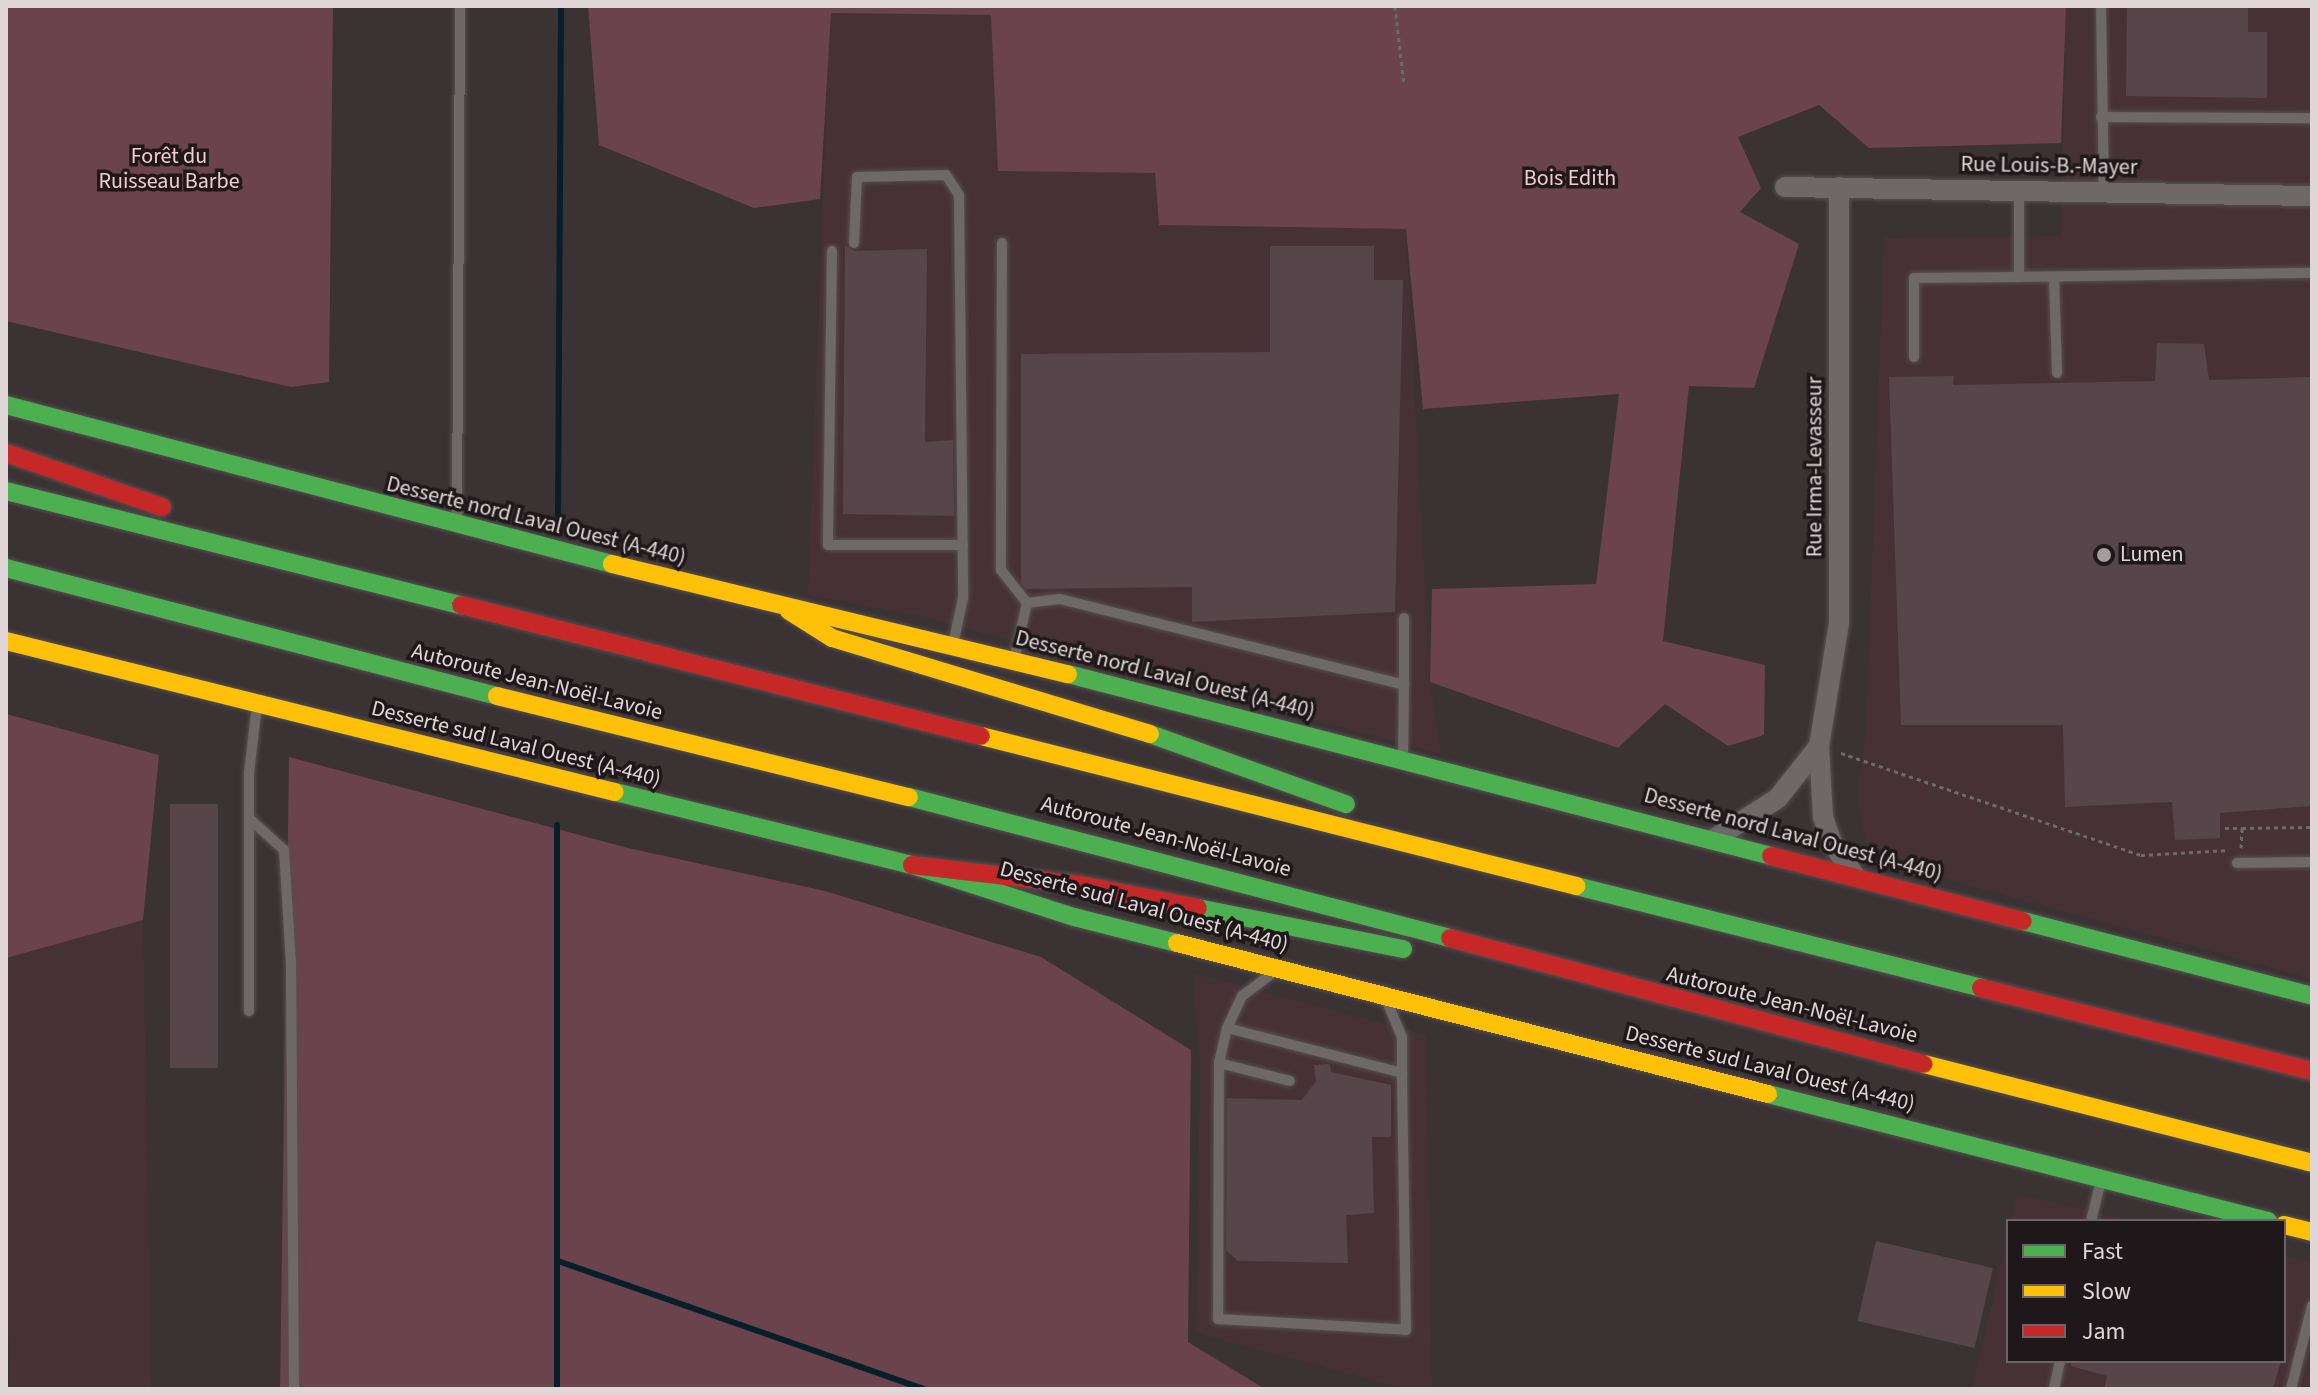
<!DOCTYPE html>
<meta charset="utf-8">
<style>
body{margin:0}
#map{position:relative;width:2318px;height:1395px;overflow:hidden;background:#3a3233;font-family:"Source Sans 3",sans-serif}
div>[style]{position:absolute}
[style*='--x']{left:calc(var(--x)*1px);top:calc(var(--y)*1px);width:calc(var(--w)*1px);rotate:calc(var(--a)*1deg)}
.built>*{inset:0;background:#463236;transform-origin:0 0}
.green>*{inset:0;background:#6b434d}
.stream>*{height:6px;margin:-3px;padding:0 3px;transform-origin:3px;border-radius:3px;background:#071f28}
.building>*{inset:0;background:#56464b;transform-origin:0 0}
.path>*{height:3px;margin-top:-1.5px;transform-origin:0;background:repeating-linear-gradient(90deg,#70696a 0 4px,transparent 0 8px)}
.roads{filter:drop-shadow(0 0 2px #564f50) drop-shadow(0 0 2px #564f50)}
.lane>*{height:10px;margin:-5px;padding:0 5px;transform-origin:5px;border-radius:5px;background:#6e6869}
.street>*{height:20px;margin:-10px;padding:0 10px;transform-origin:10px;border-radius:10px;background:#6e6869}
.fast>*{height:18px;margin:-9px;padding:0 9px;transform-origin:9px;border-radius:9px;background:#4caf50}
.slow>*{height:18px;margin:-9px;padding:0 9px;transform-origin:9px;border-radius:9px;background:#ffc107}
.jam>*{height:18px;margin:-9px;padding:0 9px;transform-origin:9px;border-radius:9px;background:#c62828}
.dots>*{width:22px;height:22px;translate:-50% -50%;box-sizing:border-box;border:4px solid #1f181a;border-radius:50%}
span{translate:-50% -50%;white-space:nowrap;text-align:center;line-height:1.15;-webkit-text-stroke:7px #1f181a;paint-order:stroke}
.park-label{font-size:22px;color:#f4c9d2}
.street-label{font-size:22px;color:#e0d5d7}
.poi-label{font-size:22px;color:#e0d5d7}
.left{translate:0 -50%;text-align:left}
.frame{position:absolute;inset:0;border:8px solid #e0d5d7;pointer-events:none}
.legend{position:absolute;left:2006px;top:1219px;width:280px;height:144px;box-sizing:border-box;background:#1f181a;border:2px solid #6c6466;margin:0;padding:10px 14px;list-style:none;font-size:24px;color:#e0d5d7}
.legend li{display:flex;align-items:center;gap:16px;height:40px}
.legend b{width:40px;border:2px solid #6c6466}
</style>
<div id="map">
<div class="built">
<div style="clip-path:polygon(2066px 6px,2312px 6px,2312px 979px,1869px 858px,1857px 797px,1866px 727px,1884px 238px,2061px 236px)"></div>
<div style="clip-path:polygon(830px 13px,992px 15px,998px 171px,1155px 173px,1159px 225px,1406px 229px,1430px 682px,1441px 754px,924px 617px,808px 595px)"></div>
<div style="left:143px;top:920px;width:469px;height:142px;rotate:89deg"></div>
<div style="clip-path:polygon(1192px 973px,1426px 1035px,1432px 1389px,1407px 1389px,1196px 1333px,1200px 1060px)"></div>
<div style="clip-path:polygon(2017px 1194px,2133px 1221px,2011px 1221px)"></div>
<div style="clip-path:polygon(2008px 1233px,2008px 1361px,2284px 1361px,2284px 1256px,2312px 1262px,2312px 1389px,1972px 1389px)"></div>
</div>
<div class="green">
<div style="clip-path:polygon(6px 6px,333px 6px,329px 382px,291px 387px,6px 321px)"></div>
<div style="clip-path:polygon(588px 6px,2066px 6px,2061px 143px,1869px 148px,1819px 105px,1738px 137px,1761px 188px,1740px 212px,1799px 244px,1754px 388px,1689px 386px,1663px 641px,1765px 665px,1764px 735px,1728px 746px,1665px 704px,1618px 748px,1430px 682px,1432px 589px,1596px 584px,1619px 394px,1423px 409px,1406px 229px,1159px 225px,1155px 173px,998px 171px,991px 15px,831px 13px,820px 199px,754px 208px,599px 145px)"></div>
<div style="clip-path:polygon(6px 714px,159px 755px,143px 920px,6px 958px)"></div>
<div style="clip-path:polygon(289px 757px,628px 848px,825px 891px,1041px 957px,1191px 1050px,1188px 1342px,1265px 1389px,280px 1389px)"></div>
</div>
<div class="stream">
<div style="--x:558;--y:515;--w:509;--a:-89.66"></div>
<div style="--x:557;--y:825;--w:564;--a:90"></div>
<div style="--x:558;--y:1261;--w:387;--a:19.3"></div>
</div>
<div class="building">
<div style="clip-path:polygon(2127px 6px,2248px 6px,2248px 32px,2267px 32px,2267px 98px,2126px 96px)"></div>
<div style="clip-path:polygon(845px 246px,854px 251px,927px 249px,925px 442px,953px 440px,954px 516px,843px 514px)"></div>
<div style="clip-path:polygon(1270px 246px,1374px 246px,1374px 280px,1403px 280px,1395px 612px,1192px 622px,1192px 587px,1026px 589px,1021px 583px,1021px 354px,1270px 352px)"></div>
<div style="clip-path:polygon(2157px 343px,2204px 344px,2209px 380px,2312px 377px,2312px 806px,2220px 813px,2220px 838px,2175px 840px,2172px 802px,2065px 807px,2063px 725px,1901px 725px,1889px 377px,1954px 376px,1953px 385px,2155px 381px)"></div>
<div style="left:170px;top:804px;width:48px;height:264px"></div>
<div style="clip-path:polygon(1330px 1064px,1331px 1072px,1391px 1085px,1391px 1137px,1372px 1137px,1374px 1213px,1346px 1215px,1348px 1263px,1238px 1261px,1226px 1250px,1227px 1098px,1302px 1100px,1316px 1081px,1314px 1065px)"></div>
<div style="left:1876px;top:1241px;width:120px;height:82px;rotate:13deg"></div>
<div style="clip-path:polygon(2071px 1361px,2281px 1361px,2273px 1389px,2104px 1389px,2107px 1376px,2071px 1366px)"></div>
</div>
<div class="path">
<div style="--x:1395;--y:6;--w:80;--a:83.5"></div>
<div style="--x:1841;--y:753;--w:317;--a:18.8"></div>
<div style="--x:2141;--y:855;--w:88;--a:-3.3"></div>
<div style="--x:2225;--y:828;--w:17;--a:0"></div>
<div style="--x:2241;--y:848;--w:20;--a:-87"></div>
<div style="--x:2242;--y:828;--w:70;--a:-0.8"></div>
</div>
<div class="roads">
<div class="lane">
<div style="--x:2101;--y:6;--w:186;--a:89.1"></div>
<div style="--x:2101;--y:117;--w:211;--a:0.3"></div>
<div style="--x:2019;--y:190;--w:87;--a:90"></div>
<div style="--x:2019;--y:277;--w:293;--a:-0.8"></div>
<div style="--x:854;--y:243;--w:66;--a:-87.4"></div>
<div style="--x:857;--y:177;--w:89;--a:-1.3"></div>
<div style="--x:946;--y:175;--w:24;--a:57"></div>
<div style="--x:959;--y:195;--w:403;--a:89.4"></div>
<div style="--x:963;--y:598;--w:43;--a:102.1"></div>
<div style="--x:1002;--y:243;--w:327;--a:90.2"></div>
<div style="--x:1001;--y:570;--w:42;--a:51.8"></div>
<div style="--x:832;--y:251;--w:294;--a:90.8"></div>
<div style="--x:828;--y:545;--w:135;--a:0"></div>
<div style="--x:2054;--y:277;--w:96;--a:88.2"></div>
<div style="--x:1914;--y:357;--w:79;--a:-90"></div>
<div style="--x:1914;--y:278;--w:105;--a:-0.5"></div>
<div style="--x:457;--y:519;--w:513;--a:-89.66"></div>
<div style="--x:1404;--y:618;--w:67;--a:90"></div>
<div style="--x:1015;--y:655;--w:53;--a:-77"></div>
<div style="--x:1027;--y:603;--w:33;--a:-7"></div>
<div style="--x:1060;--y:599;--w:355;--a:14"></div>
<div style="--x:1404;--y:685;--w:71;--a:90.8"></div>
<div style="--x:251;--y:820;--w:45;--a:42.3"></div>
<div style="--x:284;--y:850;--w:113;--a:86.5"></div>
<div style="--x:291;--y:963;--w:426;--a:89.6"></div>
<div style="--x:2237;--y:863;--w:75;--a:-0.8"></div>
<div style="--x:1270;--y:975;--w:35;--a:143"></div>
<div style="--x:1242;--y:996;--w:35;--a:115"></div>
<div style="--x:1227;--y:1028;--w:181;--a:14.4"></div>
<div style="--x:1402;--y:1073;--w:36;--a:-90"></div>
<div style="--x:1402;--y:1037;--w:36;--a:-113"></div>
<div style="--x:249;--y:1011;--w:238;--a:-90"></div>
<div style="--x:249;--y:773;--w:68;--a:-83.3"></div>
<div style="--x:1227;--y:1028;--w:36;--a:103"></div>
<div style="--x:1219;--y:1063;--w:73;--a:14.2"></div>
<div style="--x:1219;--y:1063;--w:256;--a:90.2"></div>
<div style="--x:1218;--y:1319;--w:188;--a:3.3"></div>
<div style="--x:1406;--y:1330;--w:257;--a:-90.9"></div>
<div style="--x:2091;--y:1221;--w:38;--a:-76"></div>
<div style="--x:2054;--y:1389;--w:29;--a:-78"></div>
<div style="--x:2291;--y:1389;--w:86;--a:-75.8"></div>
</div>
<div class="street">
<div style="--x:1785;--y:187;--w:527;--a:0.98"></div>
<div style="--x:1839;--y:187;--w:436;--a:90"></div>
<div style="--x:1839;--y:623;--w:125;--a:99.2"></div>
<div style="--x:1819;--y:746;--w:71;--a:86.8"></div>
<div style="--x:1823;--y:817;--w:28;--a:71"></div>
<div style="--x:1832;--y:843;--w:39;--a:55"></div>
<div style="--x:1714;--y:839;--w:76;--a:-32.6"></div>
<div style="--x:1778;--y:798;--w:66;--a:-51.7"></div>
</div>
<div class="fast">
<div style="--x:6;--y:405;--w:627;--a:14.7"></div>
<div style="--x:6;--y:491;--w:469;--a:14.1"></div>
<div style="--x:6;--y:568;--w:507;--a:14.61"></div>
<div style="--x:1068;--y:674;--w:726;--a:14.51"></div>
<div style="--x:1150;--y:734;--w:208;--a:19.7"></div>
<div style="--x:615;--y:792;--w:306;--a:13.8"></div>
<div style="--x:912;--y:865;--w:170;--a:17.8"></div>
<div style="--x:1074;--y:917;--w:106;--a:14.2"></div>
<div style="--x:909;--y:797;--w:559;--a:14.61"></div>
<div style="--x:1576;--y:886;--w:418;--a:14.1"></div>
<div style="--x:1198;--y:908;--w:209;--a:11.3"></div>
<div style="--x:2023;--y:921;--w:299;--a:14.5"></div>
<div style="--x:1768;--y:1094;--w:516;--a:14.25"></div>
</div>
<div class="slow">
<div style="--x:612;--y:564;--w:469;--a:13.6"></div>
<div style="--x:789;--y:611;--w:51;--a:32.1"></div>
<div style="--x:832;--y:638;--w:332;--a:16.8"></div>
<div style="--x:6;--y:641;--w:627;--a:13.93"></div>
<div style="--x:497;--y:696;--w:424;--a:13.8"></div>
<div style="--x:981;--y:736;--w:614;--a:14.15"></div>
<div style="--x:1177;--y:943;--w:610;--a:14.33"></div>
<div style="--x:1924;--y:1064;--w:400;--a:14.3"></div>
<div style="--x:2284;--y:1225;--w:29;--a:14"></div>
</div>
<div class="jam">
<div style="--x:6;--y:453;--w:165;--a:19.1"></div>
<div style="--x:461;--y:605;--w:536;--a:14.14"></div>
<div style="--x:1771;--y:856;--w:260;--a:14.5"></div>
<div style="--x:912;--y:865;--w:170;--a:6.7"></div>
<div style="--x:1081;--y:885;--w:119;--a:11.1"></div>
<div style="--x:1450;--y:938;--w:490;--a:14.9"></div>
<div style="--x:1981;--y:988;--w:341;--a:14.1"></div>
</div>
</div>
<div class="dots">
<div style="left:2104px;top:555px;background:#a69c9e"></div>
</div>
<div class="park-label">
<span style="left:169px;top:169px">Forêt du<br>Ruisseau Barbe</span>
<span style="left:1570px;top:179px">Bois Edith</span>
</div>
<div class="street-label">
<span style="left:2049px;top:166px;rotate:1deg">Rue Louis-B.-Mayer</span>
<span style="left:1815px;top:467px;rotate:-90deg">Rue Irma-Levasseur</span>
<span style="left:536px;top:521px;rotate:14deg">Desserte nord Laval Ouest (A-440)</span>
<span style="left:1165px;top:675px;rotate:14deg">Desserte nord Laval Ouest (A-440)</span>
<span style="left:537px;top:682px;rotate:14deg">Autoroute Jean-Noël-Lavoie</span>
<span style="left:516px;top:744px;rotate:14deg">Desserte sud Laval Ouest (A-440)</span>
<span style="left:1793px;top:835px;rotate:15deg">Desserte nord Laval Ouest (A-440)</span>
<span style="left:1166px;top:837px;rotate:15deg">Autoroute Jean-Noël-Lavoie</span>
<span style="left:1144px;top:907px;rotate:15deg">Desserte sud Laval Ouest (A-440)</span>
<span style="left:1792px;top:1005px;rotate:14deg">Autoroute Jean-Noël-Lavoie</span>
<span style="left:1770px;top:1069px;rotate:14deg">Desserte sud Laval Ouest (A-440)</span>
</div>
<div class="poi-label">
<span class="left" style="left:2120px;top:555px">Lumen</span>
</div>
<div class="frame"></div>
<ul class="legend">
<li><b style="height:10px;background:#4caf50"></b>Fast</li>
<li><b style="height:10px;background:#ffc107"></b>Slow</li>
<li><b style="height:10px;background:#c62828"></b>Jam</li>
</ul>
</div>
